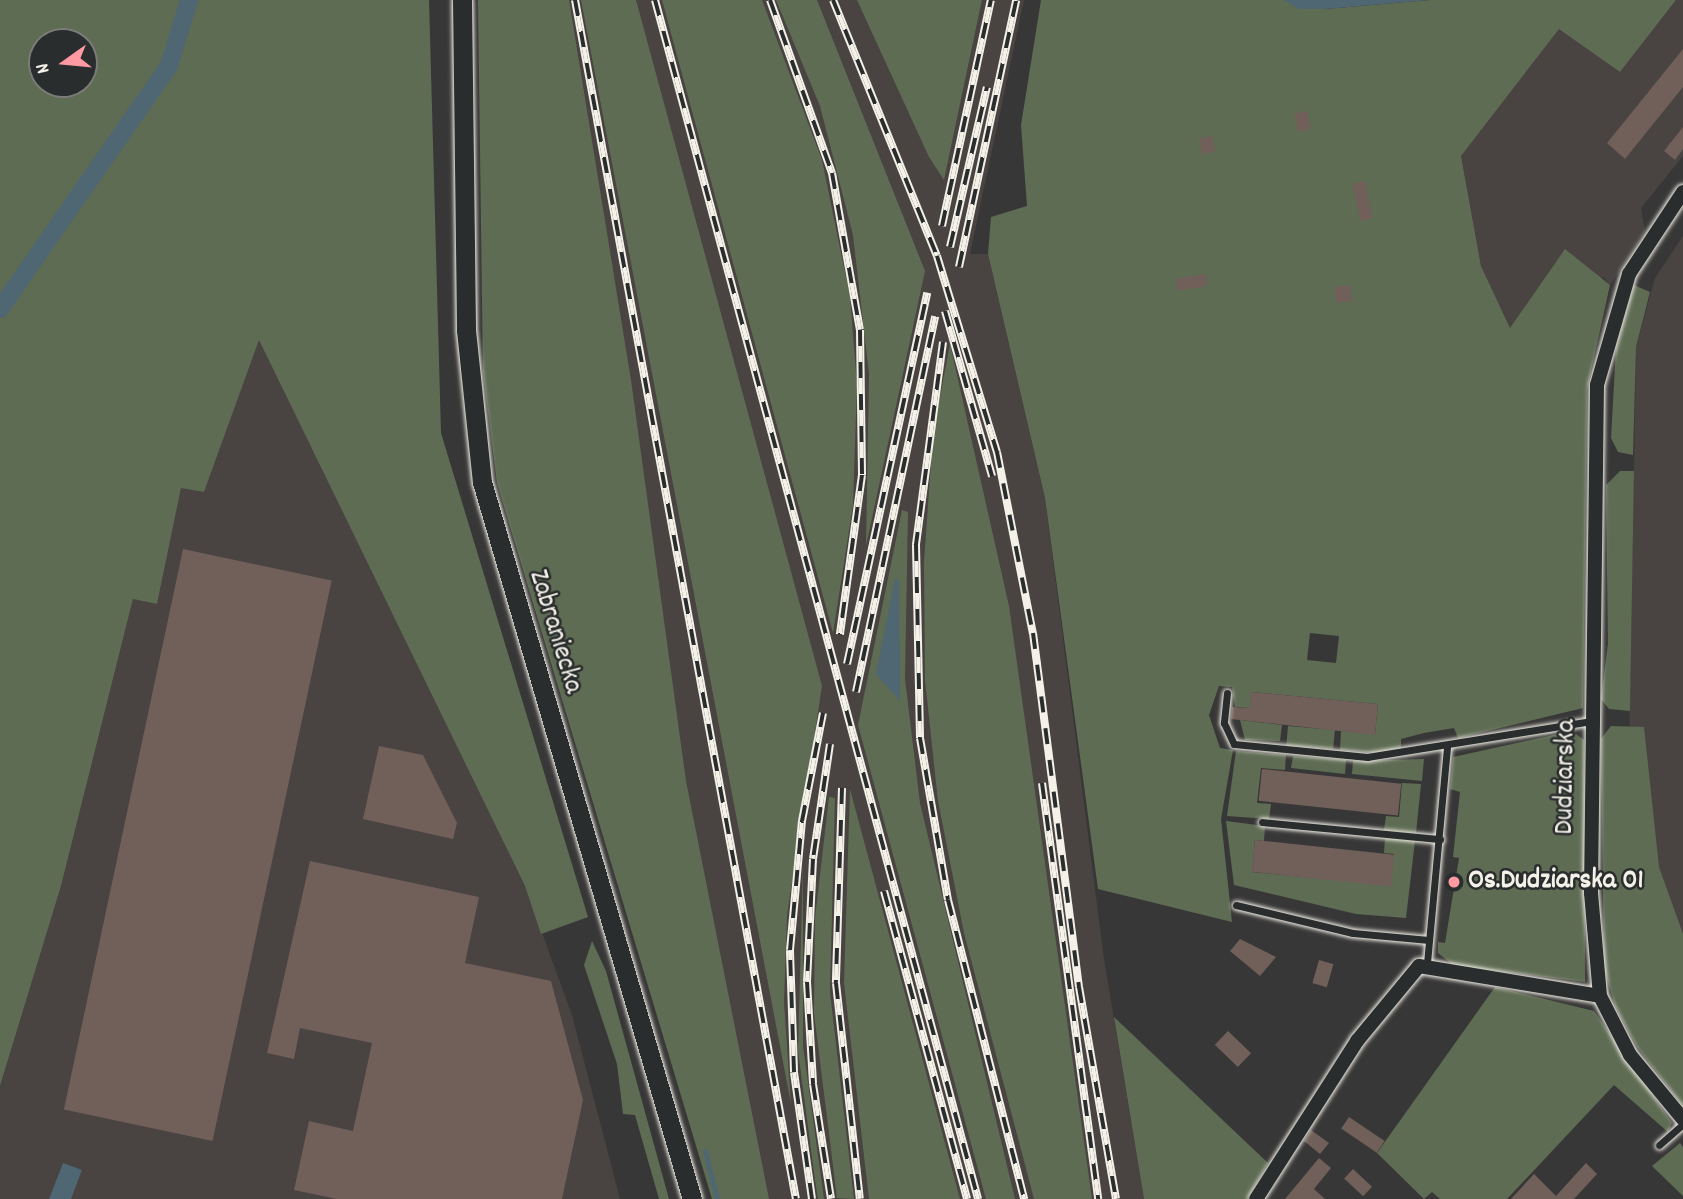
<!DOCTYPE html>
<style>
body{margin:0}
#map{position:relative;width:1683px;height:1199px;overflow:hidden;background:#383737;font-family:Dekko,sans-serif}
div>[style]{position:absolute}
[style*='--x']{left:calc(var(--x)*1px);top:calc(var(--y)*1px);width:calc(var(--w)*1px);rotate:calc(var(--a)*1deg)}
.built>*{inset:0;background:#494342}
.green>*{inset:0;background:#5f6c54;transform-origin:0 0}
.water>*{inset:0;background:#4f6673}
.stream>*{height:5px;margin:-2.5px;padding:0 2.5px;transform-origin:2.5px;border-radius:2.5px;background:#4f6673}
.canal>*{height:18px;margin:-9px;padding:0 9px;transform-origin:9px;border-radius:9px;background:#4f6673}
.building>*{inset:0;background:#715f5a;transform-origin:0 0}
.roads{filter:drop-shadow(0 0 2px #f4f1e8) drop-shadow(0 0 2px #f4f1e8)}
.service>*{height:7px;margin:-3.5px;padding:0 3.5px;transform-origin:3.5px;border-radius:3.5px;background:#2a2d2e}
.minor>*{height:14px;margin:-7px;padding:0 7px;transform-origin:7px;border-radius:7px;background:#2a2d2e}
.secondary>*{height:19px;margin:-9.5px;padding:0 9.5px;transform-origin:9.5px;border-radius:9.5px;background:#2a2d2e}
.rail>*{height:8px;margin-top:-4px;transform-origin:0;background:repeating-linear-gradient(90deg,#2a2d2e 0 16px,#f4f1e8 0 32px);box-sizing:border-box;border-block:2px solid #f4f1e8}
.dots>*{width:19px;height:19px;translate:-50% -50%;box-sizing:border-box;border:4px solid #2a2d2e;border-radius:50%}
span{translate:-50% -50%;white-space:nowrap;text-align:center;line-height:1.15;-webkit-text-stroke:5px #2a2d2e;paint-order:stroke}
.street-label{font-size:28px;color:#f4f1e8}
.poi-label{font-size:28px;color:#f4f1e8;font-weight:700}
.left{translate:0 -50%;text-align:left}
.north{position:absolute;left:28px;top:28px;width:70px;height:70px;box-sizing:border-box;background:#2a2d2e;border:2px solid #7b7b78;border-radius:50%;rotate:255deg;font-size:19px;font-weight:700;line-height:28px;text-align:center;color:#f4f1e8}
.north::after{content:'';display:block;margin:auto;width:24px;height:32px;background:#ff9aa2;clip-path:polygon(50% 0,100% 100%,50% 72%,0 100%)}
</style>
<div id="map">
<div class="built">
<div style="clip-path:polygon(507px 0,857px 0,944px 179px,982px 0,1024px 0,970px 254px,988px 254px,1045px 498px,1104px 959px,1144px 1199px,747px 1199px)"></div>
<div style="clip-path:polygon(1676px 0,1683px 0,1683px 156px,1641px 208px,1645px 231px,1610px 285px,1603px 277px,1510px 328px,1481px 266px,1461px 156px,1559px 28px,1620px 72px)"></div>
<div style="clip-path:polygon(1683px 236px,1683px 1081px,1628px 817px,1636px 347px,1655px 278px)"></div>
<div style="clip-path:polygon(259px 339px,525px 886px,572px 1015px,620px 1199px,0 1199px,0 1086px,61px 886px,133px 599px,157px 604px,181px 487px,204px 492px)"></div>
</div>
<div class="green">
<div style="clip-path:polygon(evenodd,0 0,429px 0,441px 433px,588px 917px,541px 934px,525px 886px,259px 340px,204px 492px,181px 488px,157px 604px,133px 599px,61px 886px,0 1086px,0 0,42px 42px,84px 42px,84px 84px,42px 84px,42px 42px)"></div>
<div style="clip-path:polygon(478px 0,569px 0,631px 380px,686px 781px,769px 1199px,712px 1199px,497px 483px,483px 372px)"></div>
<div style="clip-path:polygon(581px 0,636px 0,822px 686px,787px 915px,784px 1002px,791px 1104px)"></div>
<div style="clip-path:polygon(662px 0,762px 0,822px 160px,850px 297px,857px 385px,853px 505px,833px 633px)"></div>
<div style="clip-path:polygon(776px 0,817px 0,925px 271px,866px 546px,869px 374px,853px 235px,820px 106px)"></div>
<div style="clip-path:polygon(857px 0,982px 0,944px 180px,929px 157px)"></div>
<div style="clip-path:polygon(evenodd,1041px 0,1284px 0,1325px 9px,1430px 0,1676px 0,1620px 72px,1559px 29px,1461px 156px,1481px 266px,1510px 328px,1565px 249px,1610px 285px,1587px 389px,1583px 708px,1458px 738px,1454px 728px,1424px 733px,1401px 739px,1401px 750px,1379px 753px,1340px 750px,1341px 731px,1375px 734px,1378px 704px,1252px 692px,1250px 708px,1235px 707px,1232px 687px,1219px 686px,1209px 715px,1220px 748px,1233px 750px,1221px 819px,1232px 922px,1098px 889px,1045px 498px,988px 254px,991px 217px,1027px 206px,1021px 125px,1041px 0,1310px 633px,1339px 636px,1336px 663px,1307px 660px,1310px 633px)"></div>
<div style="clip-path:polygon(1634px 285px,1650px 292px,1636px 347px,1633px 455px,1618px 452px,1611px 438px,1616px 347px)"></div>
<div style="clip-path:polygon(950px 344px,1009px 606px,1092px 1199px,1034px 1199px,964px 933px,938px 801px,925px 680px,924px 562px,933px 434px)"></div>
<div style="clip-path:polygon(1620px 471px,1634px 471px,1630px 711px,1609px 709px,1601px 699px,1608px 643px,1606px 485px)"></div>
<div style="clip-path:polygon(902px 510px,908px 512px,905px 679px,920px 803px,1015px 1199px,986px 1199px,858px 725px)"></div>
<div style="clip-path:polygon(1240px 720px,1282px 725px,1280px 741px,1245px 740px)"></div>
<div style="left:1288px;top:726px;width:47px;height:19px;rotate:5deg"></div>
<div style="clip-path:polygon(1611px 726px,1644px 727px,1659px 867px,1683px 934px,1683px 1106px,1637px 1047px,1615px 1006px,1604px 968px,1601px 739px)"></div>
<div style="clip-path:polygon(1572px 731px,1584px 740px,1585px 982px,1453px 965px,1438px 953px,1438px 942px,1445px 943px,1459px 858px,1453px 857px,1460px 792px,1450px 789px,1453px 757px)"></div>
<div style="clip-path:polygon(1236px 751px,1286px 755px,1285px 770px,1261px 768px,1257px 803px,1271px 804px,1269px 819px,1227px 816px)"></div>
<div style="clip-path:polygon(1293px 756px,1346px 760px,1345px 774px,1291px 768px)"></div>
<div style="clip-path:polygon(1424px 759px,1422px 781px,1352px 774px,1353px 761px)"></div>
<div style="clip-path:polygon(1402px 783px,1421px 784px,1416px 833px,1384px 830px,1386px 816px,1399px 817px)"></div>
<div style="clip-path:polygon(850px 789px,960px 1199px,869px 1199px,844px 983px)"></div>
<div style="clip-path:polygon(829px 797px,835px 798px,830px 992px,854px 1199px,837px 1198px,814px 1013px,815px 918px)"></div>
<div style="clip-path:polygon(1226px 821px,1265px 826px,1264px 841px,1255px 840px,1252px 872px,1390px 885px,1394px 854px,1384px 853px,1385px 838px,1415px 841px,1406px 918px,1356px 914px,1234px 885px)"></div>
<div style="clip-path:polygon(803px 862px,803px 1046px,824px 1199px,818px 1199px,815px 1180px,798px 1051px)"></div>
<div style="clip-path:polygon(592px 941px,606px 971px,669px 1199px,659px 1199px,635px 1115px,623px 1114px,617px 1064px,584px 965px)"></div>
<div style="clip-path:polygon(1495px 987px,1594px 1011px,1672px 1123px,1668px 1132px,1614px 1085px,1507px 1199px,1440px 1199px,1432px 1192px,1424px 1199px,1377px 1153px)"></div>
<div style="clip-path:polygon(1114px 1017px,1268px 1163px,1247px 1199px,1144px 1199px)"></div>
<div style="clip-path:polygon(1680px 1143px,1683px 1147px,1683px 1196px,1652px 1166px)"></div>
</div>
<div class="water">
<div style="clip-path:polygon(1284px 0,1430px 0,1325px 9px,1299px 9px)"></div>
<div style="clip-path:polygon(895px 579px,899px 580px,900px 701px,876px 674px)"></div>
<div style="clip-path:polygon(63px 1163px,82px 1170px,71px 1199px,49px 1199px)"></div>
</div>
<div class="stream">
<div style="--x:705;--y:1151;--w:49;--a:76"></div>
</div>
<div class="canal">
<div style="--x:0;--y:309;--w:296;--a:-55.2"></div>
<div style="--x:169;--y:66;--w:69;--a:-73.1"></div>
</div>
<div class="building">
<div style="clip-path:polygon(1683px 49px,1683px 87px,1625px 159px,1607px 143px)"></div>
<div style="left:1307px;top:111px;width:18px;height:13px;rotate:77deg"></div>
<div style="clip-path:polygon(1683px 127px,1683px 149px,1675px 160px,1664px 151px)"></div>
<div style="left:1212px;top:136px;width:16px;height:13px;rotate:79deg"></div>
<div style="left:1365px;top:181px;width:38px;height:13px;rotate:78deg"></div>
<div style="left:1206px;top:274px;width:12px;height:31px;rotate:81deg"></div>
<div style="left:1350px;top:285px;width:16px;height:16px;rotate:83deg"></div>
<div style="left:183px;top:549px;width:152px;height:573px;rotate:12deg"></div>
<div style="clip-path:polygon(1251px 692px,1378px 704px,1375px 735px,1231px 719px,1232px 707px,1250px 708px)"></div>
<div style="clip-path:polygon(379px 746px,423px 755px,457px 823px,453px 839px,363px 819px)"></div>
<div style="left:1262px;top:769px;width:140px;height:32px;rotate:6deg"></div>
<div style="left:1255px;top:840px;width:140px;height:32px;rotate:6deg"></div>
<div style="clip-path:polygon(310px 861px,479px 897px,465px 963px,551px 981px,583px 1100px,562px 1199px,337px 1199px,294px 1190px,309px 1121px,353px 1131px,372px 1043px,300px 1028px,294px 1059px,267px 1053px)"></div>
<div style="clip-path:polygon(1240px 939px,1276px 957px,1260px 976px,1230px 951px)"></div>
<div style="left:1319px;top:960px;width:15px;height:24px;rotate:16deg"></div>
<div style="left:1228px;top:1031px;width:32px;height:19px;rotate:44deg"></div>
<div style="left:1349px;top:1117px;width:43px;height:14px;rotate:34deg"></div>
<div style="clip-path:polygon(1311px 1130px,1329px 1143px,1320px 1154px,1304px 1141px)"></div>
<div style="clip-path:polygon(1319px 1158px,1331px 1168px,1314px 1189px,1325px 1199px,1285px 1199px)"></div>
<div style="clip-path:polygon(1586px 1163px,1597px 1174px,1574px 1199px,1511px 1199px,1534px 1174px,1556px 1196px)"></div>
<div style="left:1353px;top:1169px;width:26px;height:13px;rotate:43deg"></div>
</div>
<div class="roads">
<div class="service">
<div style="--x:1227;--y:693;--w:30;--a:96"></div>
<div style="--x:1224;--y:723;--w:23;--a:65"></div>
<div style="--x:1234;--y:744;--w:134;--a:5.6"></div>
<div style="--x:1367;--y:757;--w:229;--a:-9.1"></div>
<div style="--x:1262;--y:822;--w:179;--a:5.5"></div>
<div style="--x:1236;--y:905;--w:120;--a:13.5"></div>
<div style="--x:1353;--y:933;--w:76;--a:5.3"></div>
<div style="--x:1427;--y:963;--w:217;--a:-84.7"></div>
<div style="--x:1659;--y:1145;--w:32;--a:-41"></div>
</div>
<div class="minor">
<div style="--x:1683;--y:192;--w:98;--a:123.4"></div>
<div style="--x:1629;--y:274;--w:116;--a:106.1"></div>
<div style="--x:1597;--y:385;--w:508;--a:90.68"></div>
<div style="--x:1591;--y:893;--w:103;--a:85"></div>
<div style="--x:1600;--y:996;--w:66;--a:63"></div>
<div style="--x:1630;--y:1055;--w:83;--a:50.4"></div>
<div style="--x:1256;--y:1199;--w:188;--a:-57.4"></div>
<div style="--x:1357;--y:1041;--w:97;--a:-50.4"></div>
<div style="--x:1419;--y:966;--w:183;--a:9.4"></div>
</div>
<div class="secondary">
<div style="--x:462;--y:0;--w:330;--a:89.3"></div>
<div style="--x:466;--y:330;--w:153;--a:84"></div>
<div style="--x:482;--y:482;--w:747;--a:73.68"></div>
</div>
</div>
<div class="rail">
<div style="--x:575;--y:0;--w:1219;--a:79.56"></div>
<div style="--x:655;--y:0;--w:1242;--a:74.92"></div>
<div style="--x:770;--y:0;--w:184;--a:70.3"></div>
<div style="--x:832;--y:173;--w:159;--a:79.9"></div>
<div style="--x:860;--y:330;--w:145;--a:89.2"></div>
<div style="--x:862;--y:475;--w:161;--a:97.9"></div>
<div style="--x:833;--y:0;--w:276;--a:67.9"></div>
<div style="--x:937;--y:256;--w:205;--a:73"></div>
<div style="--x:997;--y:452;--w:185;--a:78.8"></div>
<div style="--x:1033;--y:633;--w:357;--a:82.6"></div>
<div style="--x:1079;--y:987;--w:215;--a:80.1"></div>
<div style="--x:942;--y:226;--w:231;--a:-77.8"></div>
<div style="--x:950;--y:247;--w:164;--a:-77"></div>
<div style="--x:959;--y:267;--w:273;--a:-77.9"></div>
<div style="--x:945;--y:311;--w:172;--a:74.1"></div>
<div style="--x:943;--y:342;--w:205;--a:97.6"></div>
<div style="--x:916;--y:545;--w:193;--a:88.8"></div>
<div style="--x:920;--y:738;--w:164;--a:80.2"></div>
<div style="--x:948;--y:900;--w:309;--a:75.7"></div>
<div style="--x:847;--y:664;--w:380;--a:-77.8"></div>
<div style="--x:856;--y:692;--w:384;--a:-78.1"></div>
<div style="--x:830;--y:744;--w:116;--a:98.4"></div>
<div style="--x:813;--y:859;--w:123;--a:92.8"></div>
<div style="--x:807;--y:982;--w:102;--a:86.6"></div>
<div style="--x:813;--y:1084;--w:116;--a:81.1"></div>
<div style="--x:1042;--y:783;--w:420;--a:82.3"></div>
<div style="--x:842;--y:788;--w:195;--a:91.8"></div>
<div style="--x:836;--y:983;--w:217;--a:83.7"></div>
<div style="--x:884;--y:891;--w:319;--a:74.9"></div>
<div style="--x:812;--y:1199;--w:128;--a:-98.1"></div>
<div style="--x:794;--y:1072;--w:122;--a:-91.9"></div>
<div style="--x:790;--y:950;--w:130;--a:-84.7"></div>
<div style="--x:802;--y:821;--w:110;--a:-79"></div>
</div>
<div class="dots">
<div style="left:1454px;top:882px;background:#ff9aa2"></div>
</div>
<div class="street-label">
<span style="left:554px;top:632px;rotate:73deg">Zabraniecka</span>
<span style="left:1567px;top:777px;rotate:-89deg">Dudziarska</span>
</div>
<div class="poi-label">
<span class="left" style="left:1468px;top:882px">Os.Dudziarska 01</span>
</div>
<div class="north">N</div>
</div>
